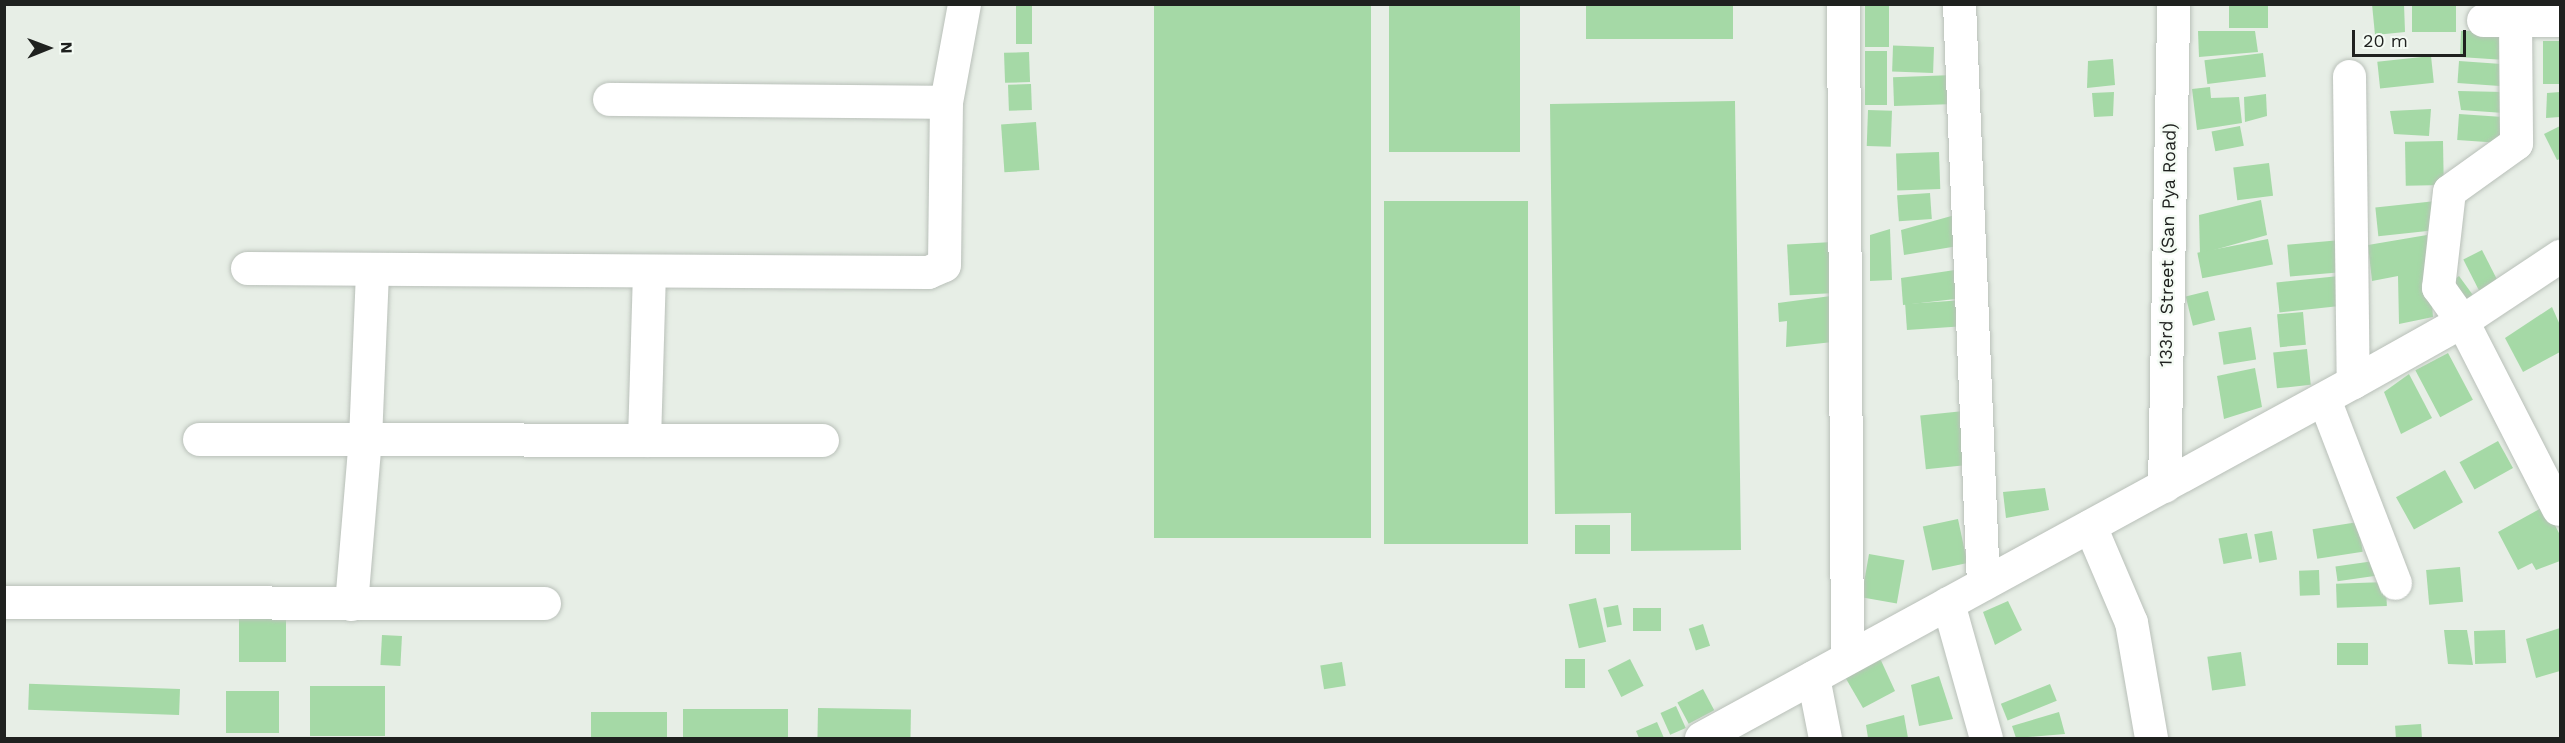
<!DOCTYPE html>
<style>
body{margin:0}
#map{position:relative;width:2565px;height:743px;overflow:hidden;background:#e7eee6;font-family:"Work Sans",sans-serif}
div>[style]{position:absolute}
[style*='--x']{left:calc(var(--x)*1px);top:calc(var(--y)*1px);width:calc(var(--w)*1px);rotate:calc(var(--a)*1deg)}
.building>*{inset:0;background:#a5d9a6;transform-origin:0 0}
.roads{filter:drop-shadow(0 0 2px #b9c0b9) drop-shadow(0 0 2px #b9c0b9)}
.minor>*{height:33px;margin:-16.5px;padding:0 16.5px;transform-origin:16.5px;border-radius:16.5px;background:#fff}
span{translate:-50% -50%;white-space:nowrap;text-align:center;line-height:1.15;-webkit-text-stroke:4.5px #f4fbf4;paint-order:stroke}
.street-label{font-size:18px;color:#1f211f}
.frame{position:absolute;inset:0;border:6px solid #1f211f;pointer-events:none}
.north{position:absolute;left:18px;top:18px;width:60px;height:60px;-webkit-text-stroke:4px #f4fbf4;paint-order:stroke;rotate:89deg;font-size:16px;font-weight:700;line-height:24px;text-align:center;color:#1f211f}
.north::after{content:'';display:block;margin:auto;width:21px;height:27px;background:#1f211f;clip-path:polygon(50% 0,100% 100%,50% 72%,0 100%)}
.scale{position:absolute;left:2352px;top:30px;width:114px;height:27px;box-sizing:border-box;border:3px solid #1f211f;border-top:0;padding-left:8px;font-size:18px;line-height:21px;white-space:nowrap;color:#1f211f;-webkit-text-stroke:4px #f4fbf4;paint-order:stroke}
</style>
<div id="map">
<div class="building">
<div style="left:1016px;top:4px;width:16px;height:40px"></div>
<div style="left:1154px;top:4px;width:217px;height:534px"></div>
<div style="left:1389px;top:4px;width:131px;height:148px"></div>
<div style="left:1865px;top:4px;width:24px;height:43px"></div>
<div style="left:2229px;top:4px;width:39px;height:24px"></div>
<div style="clip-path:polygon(2372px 4px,2404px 4px,2405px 32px,2375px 35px)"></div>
<div style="left:2412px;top:4px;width:44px;height:28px"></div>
<div style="left:1586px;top:5px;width:147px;height:34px"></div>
<div style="clip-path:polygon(2504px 30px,2505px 60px,2460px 57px,2461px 31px)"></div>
<div style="clip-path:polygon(2198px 31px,2255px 31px,2258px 52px,2199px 57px)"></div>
<div style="left:2543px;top:41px;width:17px;height:43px"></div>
<div style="left:1934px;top:47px;width:26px;height:41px;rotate:92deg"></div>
<div style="left:1887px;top:51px;width:54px;height:22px;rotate:90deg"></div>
<div style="left:1029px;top:52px;width:30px;height:25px;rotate:88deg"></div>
<div style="left:2263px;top:53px;width:24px;height:59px;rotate:83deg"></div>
<div style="left:2431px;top:56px;width:27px;height:54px;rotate:84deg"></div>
<div style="clip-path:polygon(2113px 59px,2115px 85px,2087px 88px,2088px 61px)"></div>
<div style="left:2459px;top:61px;width:46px;height:22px;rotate:4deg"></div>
<div style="left:1954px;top:75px;width:29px;height:61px;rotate:88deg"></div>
<div style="left:1031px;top:84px;width:26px;height:23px;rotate:88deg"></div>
<div style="clip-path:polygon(2210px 87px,2211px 98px,2239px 97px,2242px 123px,2197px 130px,2192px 89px)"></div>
<div style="clip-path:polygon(2458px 91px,2503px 92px,2504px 113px,2461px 110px)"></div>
<div style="clip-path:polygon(2114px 92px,2113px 116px,2094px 117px,2092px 93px)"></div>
<div style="clip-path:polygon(2560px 92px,2560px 117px,2546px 118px,2547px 93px)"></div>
<div style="clip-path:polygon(2266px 94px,2267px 116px,2245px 122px,2244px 97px)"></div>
<div style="clip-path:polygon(1735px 101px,1741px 550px,1631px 551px,1631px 513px,1555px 514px,1550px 104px)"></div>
<div style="clip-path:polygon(2431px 109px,2429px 136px,2394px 134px,2390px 111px)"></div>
<div style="left:1868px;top:110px;width:24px;height:36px;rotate:2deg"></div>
<div style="left:2459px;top:114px;width:44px;height:26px;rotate:4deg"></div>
<div style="left:1036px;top:122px;width:48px;height:35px;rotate:86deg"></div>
<div style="left:2240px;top:126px;width:20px;height:29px;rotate:79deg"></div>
<div style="clip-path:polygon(2560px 126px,2560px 159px,2557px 160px,2544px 134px)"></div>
<div style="left:2443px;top:141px;width:44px;height:38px;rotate:89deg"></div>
<div style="left:1939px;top:152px;width:37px;height:43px;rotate:88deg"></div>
<div style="left:2269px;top:163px;width:33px;height:36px;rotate:83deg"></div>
<div style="left:1930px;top:193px;width:26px;height:33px;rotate:86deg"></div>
<div style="clip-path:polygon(2261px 200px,2267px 235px,2200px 254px,2199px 215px)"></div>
<div style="left:1528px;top:201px;width:343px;height:144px;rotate:90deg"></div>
<div style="left:2436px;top:201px;width:29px;height:61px;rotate:84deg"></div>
<div style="clip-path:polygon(1955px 215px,1958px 246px,1904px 255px,1901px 230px)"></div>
<div style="clip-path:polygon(1890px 229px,1892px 280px,1870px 281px,1870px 235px)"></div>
<div style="clip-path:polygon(2427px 235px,2433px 317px,2399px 324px,2398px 276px,2372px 281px,2368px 245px)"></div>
<div style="left:2268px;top:239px;width:26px;height:72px;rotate:79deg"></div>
<div style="left:2341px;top:240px;width:32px;height:54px;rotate:85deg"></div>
<div style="left:1833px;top:242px;width:51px;height:46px;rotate:87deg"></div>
<div style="left:2482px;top:250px;width:35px;height:21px;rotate:63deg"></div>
<div style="clip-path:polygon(1955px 270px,1955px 299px,1903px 305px,1901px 278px)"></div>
<div style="left:2339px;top:276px;width:30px;height:63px;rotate:84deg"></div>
<div style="left:2459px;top:276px;width:31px;height:17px;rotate:54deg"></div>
<div style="left:2208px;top:291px;width:30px;height:23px;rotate:76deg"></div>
<div style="clip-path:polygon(1831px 296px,1833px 342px,1786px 347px,1787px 321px,1779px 322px,1778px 303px)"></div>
<div style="left:1964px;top:300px;width:26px;height:59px;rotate:86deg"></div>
<div style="clip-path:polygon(2552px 307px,2560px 325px,2560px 352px,2523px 372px,2505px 338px)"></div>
<div style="left:2303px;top:312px;width:33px;height:26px;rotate:85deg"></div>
<div style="left:2251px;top:327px;width:33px;height:33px;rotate:81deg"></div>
<div style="left:2307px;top:349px;width:36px;height:34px;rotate:84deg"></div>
<div style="left:2448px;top:353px;width:53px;height:37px;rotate:62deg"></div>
<div style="clip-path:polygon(2255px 368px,2262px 407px,2224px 419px,2217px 376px)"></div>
<div style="clip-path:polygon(2409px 374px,2432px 418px,2401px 434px,2384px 392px)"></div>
<div style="left:1964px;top:411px;width:54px;height:44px;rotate:84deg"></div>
<div style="left:2498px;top:441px;width:31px;height:44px;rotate:61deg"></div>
<div style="left:2445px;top:470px;width:37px;height:56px;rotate:61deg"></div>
<div style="clip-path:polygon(2045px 488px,2049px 510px,2006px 518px,2003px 492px)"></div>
<div style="clip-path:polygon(2545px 506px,2560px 535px,2560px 561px,2536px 570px,2532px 563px,2518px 570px,2498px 532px)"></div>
<div style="left:1958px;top:519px;width:45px;height:36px;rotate:78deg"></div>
<div style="left:2358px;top:522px;width:30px;height:46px;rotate:81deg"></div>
<div style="left:1575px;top:525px;width:35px;height:29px"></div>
<div style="left:2272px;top:531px;width:29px;height:18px;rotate:80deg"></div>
<div style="left:2247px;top:533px;width:26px;height:29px;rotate:79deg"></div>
<div style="left:1869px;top:554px;width:36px;height:44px;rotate:10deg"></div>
<div style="left:2381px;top:560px;width:15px;height:46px;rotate:82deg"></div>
<div style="left:2460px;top:567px;width:35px;height:34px;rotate:85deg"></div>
<div style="left:2319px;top:570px;width:25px;height:20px;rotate:88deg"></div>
<div style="left:2386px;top:582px;width:24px;height:50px;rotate:88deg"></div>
<div style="left:1596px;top:598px;width:45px;height:28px;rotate:77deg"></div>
<div style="clip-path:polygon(2008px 601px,2022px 630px,1995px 645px,1983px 612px)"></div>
<div style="left:1618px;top:605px;width:20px;height:15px;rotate:79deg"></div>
<div style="left:1633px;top:608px;width:28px;height:23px"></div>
<div style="left:239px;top:618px;width:47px;height:44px"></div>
<div style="left:1703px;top:624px;width:23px;height:15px;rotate:72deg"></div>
<div style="clip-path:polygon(2560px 628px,2560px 671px,2536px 678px,2526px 639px)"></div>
<div style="clip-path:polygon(2444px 630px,2467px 630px,2473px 665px,2448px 664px)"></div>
<div style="left:2505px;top:630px;width:33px;height:31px;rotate:88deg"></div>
<div style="left:382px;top:635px;width:20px;height:30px;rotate:3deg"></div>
<div style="left:2337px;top:643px;width:31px;height:22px"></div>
<div style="left:2241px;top:652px;width:34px;height:34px;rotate:82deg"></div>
<div style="clip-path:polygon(1878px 654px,1895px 691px,1863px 708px,1845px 677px)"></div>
<div style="left:1585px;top:659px;width:29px;height:20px;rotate:90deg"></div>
<div style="left:1630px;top:659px;width:30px;height:25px;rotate:63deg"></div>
<div style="left:1342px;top:662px;width:24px;height:22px;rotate:81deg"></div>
<div style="clip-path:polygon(1939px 676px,1953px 719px,1919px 726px,1911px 685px)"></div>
<div style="left:2050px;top:684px;width:18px;height:53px;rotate:68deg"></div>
<div style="left:310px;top:686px;width:75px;height:50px"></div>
<div style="left:180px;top:689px;width:26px;height:151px;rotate:92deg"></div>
<div style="left:1703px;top:689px;width:24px;height:29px;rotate:62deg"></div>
<div style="left:226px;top:691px;width:53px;height:42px"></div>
<div style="left:1676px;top:706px;width:24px;height:17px;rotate:66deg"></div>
<div style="left:818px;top:708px;width:93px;height:30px;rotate:1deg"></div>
<div style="left:683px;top:709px;width:105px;height:29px"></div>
<div style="left:591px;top:712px;width:76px;height:26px"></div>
<div style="clip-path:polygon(2059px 712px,2065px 734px,2016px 738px,2012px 726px)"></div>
<div style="clip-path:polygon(1904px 715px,1908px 738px,1868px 738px,1866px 725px)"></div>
<div style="clip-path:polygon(1657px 722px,1664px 738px,1639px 738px,1636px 731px)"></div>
<div style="left:2421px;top:724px;width:14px;height:26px;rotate:86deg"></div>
</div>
<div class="roads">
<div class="minor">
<div style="--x:1843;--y:4;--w:653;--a:89.65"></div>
<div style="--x:1959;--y:4;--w:580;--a:87.63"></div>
<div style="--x:2483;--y:20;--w:77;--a:0"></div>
<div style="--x:2515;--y:20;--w:123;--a:89.5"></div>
<div style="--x:2516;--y:143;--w:82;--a:144.4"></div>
<div style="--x:2449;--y:191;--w:97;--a:96.5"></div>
<div style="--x:2438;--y:287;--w:42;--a:54.8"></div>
<div style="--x:2462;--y:321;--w:211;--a:62.9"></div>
<div style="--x:2349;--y:76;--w:306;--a:89.3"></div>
<div style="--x:609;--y:99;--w:337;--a:0.5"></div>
<div style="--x:247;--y:268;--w:681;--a:0.34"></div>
<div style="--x:928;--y:272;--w:17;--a:-24"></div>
<div style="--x:944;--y:265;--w:163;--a:-89.3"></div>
<div style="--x:946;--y:102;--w:100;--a:-79.6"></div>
<div style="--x:2324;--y:399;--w:197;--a:68.9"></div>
<div style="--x:199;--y:439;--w:623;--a:0.09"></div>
<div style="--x:644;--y:440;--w:169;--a:-88.3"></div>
<div style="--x:2164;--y:486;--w:482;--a:-88.9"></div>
<div style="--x:2090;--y:526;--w:104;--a:66.9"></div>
<div style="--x:2131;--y:622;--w:118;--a:80.2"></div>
<div style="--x:4;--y:602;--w:540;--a:0.11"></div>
<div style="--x:1948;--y:603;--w:140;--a:74.3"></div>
<div style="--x:351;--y:604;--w:166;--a:-85.2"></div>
<div style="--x:365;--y:439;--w:170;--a:-87.6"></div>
<div style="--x:1813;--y:677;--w:62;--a:78.9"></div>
<div style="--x:1701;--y:738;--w:743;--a:-28.64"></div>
<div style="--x:2353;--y:382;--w:125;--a:-29.2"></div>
<div style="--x:2462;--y:321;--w:118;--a:-33.6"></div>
</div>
</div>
<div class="street-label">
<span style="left:2168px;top:245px;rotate:-89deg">133rd Street (San Pya Road)</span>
</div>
<div class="frame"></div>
<div class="north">N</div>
<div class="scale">20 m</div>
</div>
